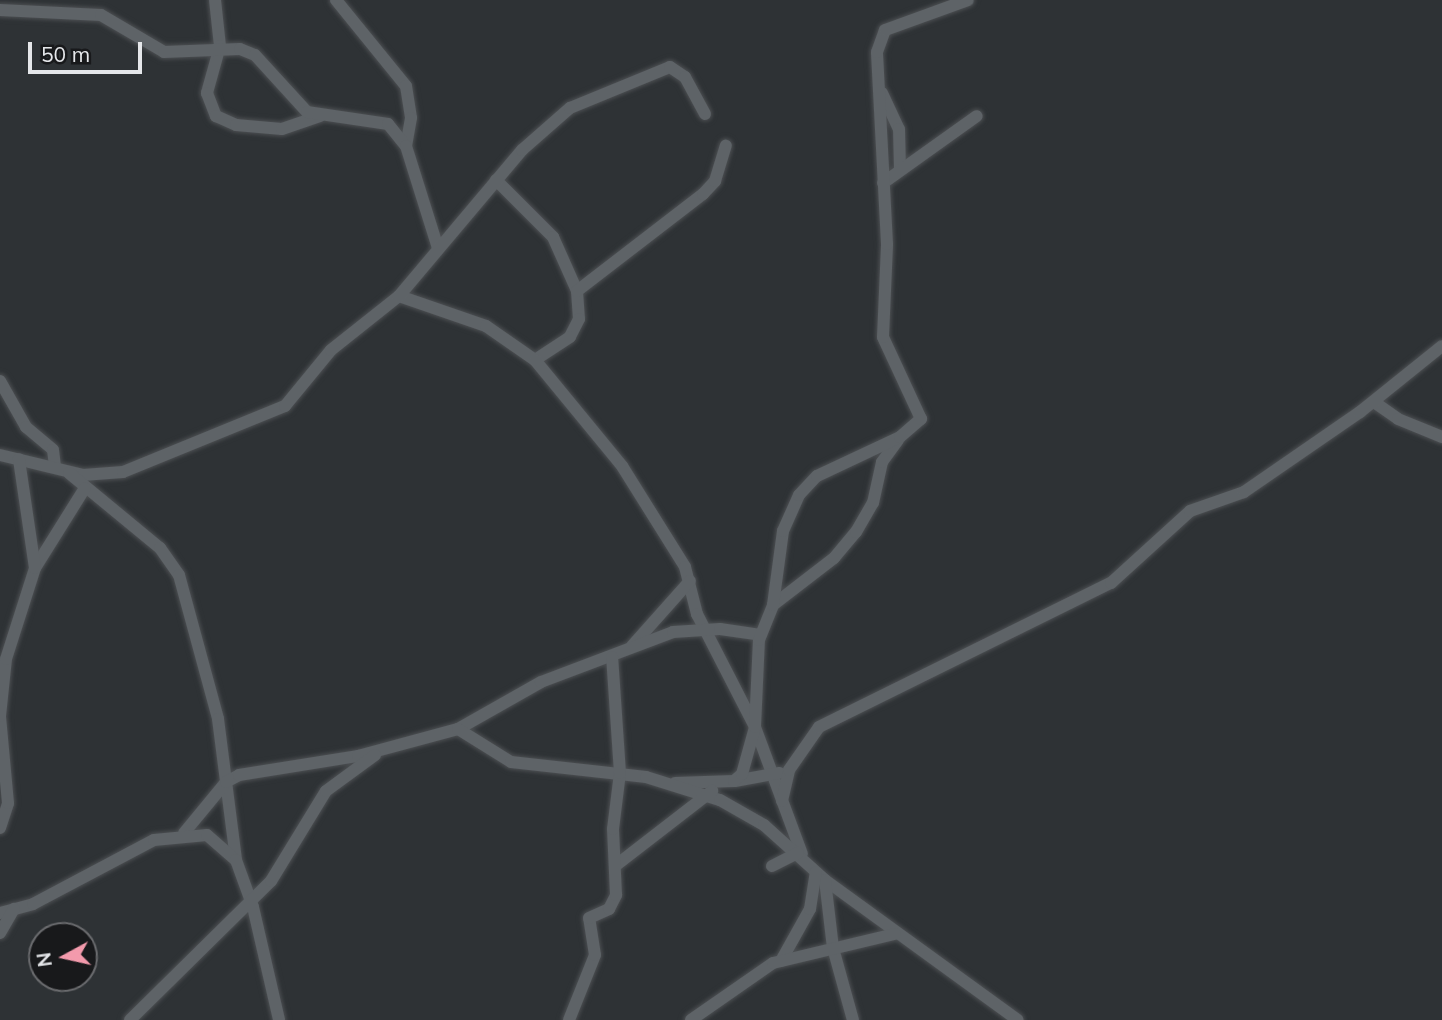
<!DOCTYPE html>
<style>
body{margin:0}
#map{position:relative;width:1442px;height:1020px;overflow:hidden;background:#2e3235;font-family:Mulish,sans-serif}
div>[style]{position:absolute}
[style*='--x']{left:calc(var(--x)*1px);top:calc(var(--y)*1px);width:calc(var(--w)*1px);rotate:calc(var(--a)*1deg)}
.roads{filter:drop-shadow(0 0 2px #4c4f52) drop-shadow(0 0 2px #4c4f52)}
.minor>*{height:12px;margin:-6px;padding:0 6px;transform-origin:6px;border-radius:6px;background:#5e6367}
span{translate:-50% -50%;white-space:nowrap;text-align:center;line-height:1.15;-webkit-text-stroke:7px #18191b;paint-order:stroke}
.north{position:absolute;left:28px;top:922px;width:70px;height:70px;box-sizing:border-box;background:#18191b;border:2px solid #6a6b6e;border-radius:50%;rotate:262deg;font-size:19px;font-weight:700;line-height:28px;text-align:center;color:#e5e7ea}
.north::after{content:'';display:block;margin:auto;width:24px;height:32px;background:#f39aac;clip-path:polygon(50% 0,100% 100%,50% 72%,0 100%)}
.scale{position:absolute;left:28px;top:42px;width:114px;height:32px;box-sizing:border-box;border:4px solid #e5e7ea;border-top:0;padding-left:9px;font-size:21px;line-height:24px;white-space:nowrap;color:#e5e7ea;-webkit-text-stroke:5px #18191b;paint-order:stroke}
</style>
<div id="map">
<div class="roads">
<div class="minor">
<div style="--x:215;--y:0;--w:46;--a:83.8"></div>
<div style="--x:220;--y:46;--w:49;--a:105.5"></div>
<div style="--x:207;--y:93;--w:25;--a:69"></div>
<div style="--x:216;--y:116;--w:22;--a:24"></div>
<div style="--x:236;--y:125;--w:46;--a:5"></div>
<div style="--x:282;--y:129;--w:40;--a:-18.9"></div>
<div style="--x:336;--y:0;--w:111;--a:50.9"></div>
<div style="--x:406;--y:86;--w:32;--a:81"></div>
<div style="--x:411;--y:118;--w:28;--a:100"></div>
<div style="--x:0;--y:10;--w:101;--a:2.8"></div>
<div style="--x:101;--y:15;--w:73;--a:30.4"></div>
<div style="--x:164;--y:52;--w:76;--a:-2.3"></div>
<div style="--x:240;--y:49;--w:16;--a:22"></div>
<div style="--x:255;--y:55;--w:77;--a:47.6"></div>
<div style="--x:307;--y:112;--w:82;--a:8.4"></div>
<div style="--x:388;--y:124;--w:28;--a:51"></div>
<div style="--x:406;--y:146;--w:107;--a:72.6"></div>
<div style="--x:882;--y:93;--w:40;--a:65"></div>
<div style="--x:899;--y:129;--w:41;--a:88.6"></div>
<div style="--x:496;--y:180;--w:81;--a:45"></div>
<div style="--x:553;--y:237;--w:59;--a:66"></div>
<div style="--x:577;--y:291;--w:28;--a:86"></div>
<div style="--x:579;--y:319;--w:20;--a:117"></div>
<div style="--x:570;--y:337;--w:42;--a:146.7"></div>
<div style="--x:883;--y:183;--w:115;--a:-35.5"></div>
<div style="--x:577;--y:291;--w:159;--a:-37.6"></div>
<div style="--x:703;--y:194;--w:18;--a:-47"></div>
<div style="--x:715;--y:181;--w:37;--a:-73"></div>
<div style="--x:399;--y:296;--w:92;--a:19"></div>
<div style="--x:486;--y:326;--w:60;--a:34.8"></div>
<div style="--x:535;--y:360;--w:137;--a:50.6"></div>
<div style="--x:622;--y:466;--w:119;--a:58"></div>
<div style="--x:685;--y:567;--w:49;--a:75.7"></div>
<div style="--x:697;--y:614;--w:127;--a:62.8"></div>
<div style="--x:755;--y:727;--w:135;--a:69.7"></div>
<div style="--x:0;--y:381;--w:53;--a:60.5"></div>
<div style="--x:26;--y:427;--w:35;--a:40"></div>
<div style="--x:53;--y:450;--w:17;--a:83"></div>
<div style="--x:1374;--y:402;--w:29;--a:35"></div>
<div style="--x:1398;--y:419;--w:48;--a:22.2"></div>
<div style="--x:0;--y:455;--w:85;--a:13.5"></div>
<div style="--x:83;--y:475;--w:40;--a:-4.3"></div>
<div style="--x:123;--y:472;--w:175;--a:-22.2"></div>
<div style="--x:285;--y:406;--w:72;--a:-50.6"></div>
<div style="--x:331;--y:350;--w:87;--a:-38.5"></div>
<div style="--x:399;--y:296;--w:191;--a:-49.9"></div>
<div style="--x:522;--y:150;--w:64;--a:-41.2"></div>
<div style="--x:570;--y:108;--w:108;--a:-22.3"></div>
<div style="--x:670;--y:67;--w:18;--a:34"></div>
<div style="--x:685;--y:77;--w:42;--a:61.6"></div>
<div style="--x:69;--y:473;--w:118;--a:39.5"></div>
<div style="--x:160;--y:548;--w:33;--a:55"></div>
<div style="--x:179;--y:575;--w:149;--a:74.8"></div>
<div style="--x:218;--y:719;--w:142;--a:82.7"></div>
<div style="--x:35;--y:568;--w:94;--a:-58"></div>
<div style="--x:773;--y:605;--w:77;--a:-37.6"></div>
<div style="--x:834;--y:558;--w:34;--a:-50"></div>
<div style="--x:856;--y:532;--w:34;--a:-60"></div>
<div style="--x:873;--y:503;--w:42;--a:-77.6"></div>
<div style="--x:882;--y:462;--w:27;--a:-54"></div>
<div style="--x:632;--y:646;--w:87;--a:-48.3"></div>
<div style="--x:458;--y:729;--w:95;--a:-29.5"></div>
<div style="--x:541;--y:682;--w:141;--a:-20.7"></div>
<div style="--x:673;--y:632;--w:47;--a:-3.7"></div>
<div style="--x:720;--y:629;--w:41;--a:8.3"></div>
<div style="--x:735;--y:781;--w:45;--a:-10.3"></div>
<div style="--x:675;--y:783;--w:59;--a:-1.9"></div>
<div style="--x:734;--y:781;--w:11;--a:-41"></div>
<div style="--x:742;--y:774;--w:49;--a:-74.5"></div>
<div style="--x:755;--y:727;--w:87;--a:-87.4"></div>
<div style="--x:759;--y:640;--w:38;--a:-68"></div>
<div style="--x:773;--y:605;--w:75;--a:-82.3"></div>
<div style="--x:783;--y:531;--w:39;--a:-66"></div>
<div style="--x:799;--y:495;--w:26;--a:-47"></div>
<div style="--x:817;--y:476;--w:92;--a:-25.2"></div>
<div style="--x:900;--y:437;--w:28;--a:-41"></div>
<div style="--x:921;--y:419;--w:90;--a:-114.9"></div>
<div style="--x:883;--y:337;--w:93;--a:-87.5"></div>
<div style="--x:887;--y:244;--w:192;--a:-93"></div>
<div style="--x:877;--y:52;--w:23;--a:-70"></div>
<div style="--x:885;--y:30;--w:88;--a:-19.9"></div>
<div style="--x:782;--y:801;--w:32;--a:-77"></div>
<div style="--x:789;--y:770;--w:52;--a:-55.1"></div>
<div style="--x:819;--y:727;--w:326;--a:-26.3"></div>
<div style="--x:1111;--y:583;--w:107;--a:-42.3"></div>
<div style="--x:1190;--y:511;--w:57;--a:-19.4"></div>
<div style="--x:1244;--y:492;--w:141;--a:-34.6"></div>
<div style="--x:1360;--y:412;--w:105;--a:-38.8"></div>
<div style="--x:0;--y:828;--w:26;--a:-72"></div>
<div style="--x:8;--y:803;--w:87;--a:-95.3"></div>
<div style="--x:0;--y:716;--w:57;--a:-84"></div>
<div style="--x:6;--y:659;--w:96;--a:-72.3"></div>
<div style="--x:35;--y:568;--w:110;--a:-98.4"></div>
<div style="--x:184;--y:833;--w:66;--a:-50.5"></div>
<div style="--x:226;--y:782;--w:15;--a:-28"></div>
<div style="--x:239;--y:775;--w:121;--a:-9.1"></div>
<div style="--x:358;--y:756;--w:104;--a:-15.1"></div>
<div style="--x:458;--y:729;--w:62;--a:31.9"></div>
<div style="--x:511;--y:762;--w:136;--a:6.3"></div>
<div style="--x:646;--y:777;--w:77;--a:17.3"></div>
<div style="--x:720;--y:800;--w:51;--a:29.6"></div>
<div style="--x:764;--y:825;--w:82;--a:42"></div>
<div style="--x:825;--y:880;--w:238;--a:36"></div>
<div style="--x:615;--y:866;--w:123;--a:-37.7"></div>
<div style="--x:772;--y:866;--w:29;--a:-27"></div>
<div style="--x:825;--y:880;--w:68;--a:83.3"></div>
<div style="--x:833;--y:948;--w:75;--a:74.5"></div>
<div style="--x:0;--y:913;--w:34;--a:-15"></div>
<div style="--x:33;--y:904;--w:137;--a:-27.9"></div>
<div style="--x:154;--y:840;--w:53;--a:-5.4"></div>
<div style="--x:207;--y:835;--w:38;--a:41"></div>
<div style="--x:236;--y:860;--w:50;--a:70.1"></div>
<div style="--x:253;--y:907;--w:116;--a:77"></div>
<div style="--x:0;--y:933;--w:28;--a:-60"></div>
<div style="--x:781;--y:961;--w:60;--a:-60.9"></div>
<div style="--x:810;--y:909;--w:37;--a:-81"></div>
<div style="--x:130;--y:1020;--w:198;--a:-44.6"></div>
<div style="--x:271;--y:881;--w:105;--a:-58.6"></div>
<div style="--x:326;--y:791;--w:61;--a:-36.3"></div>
<div style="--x:569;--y:1020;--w:70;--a:-68.2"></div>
<div style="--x:595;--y:955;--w:37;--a:-99"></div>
<div style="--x:589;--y:918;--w:22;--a:-24"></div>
<div style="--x:609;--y:909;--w:16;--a:-63"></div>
<div style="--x:616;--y:895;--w:66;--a:-92.6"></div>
<div style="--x:613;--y:829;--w:56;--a:-82.9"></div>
<div style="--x:620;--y:773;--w:116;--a:-93.9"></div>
<div style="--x:691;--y:1020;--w:100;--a:-34.8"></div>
<div style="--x:773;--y:963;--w:125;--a:-13.4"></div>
</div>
</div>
<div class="north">N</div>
<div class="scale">50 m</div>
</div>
